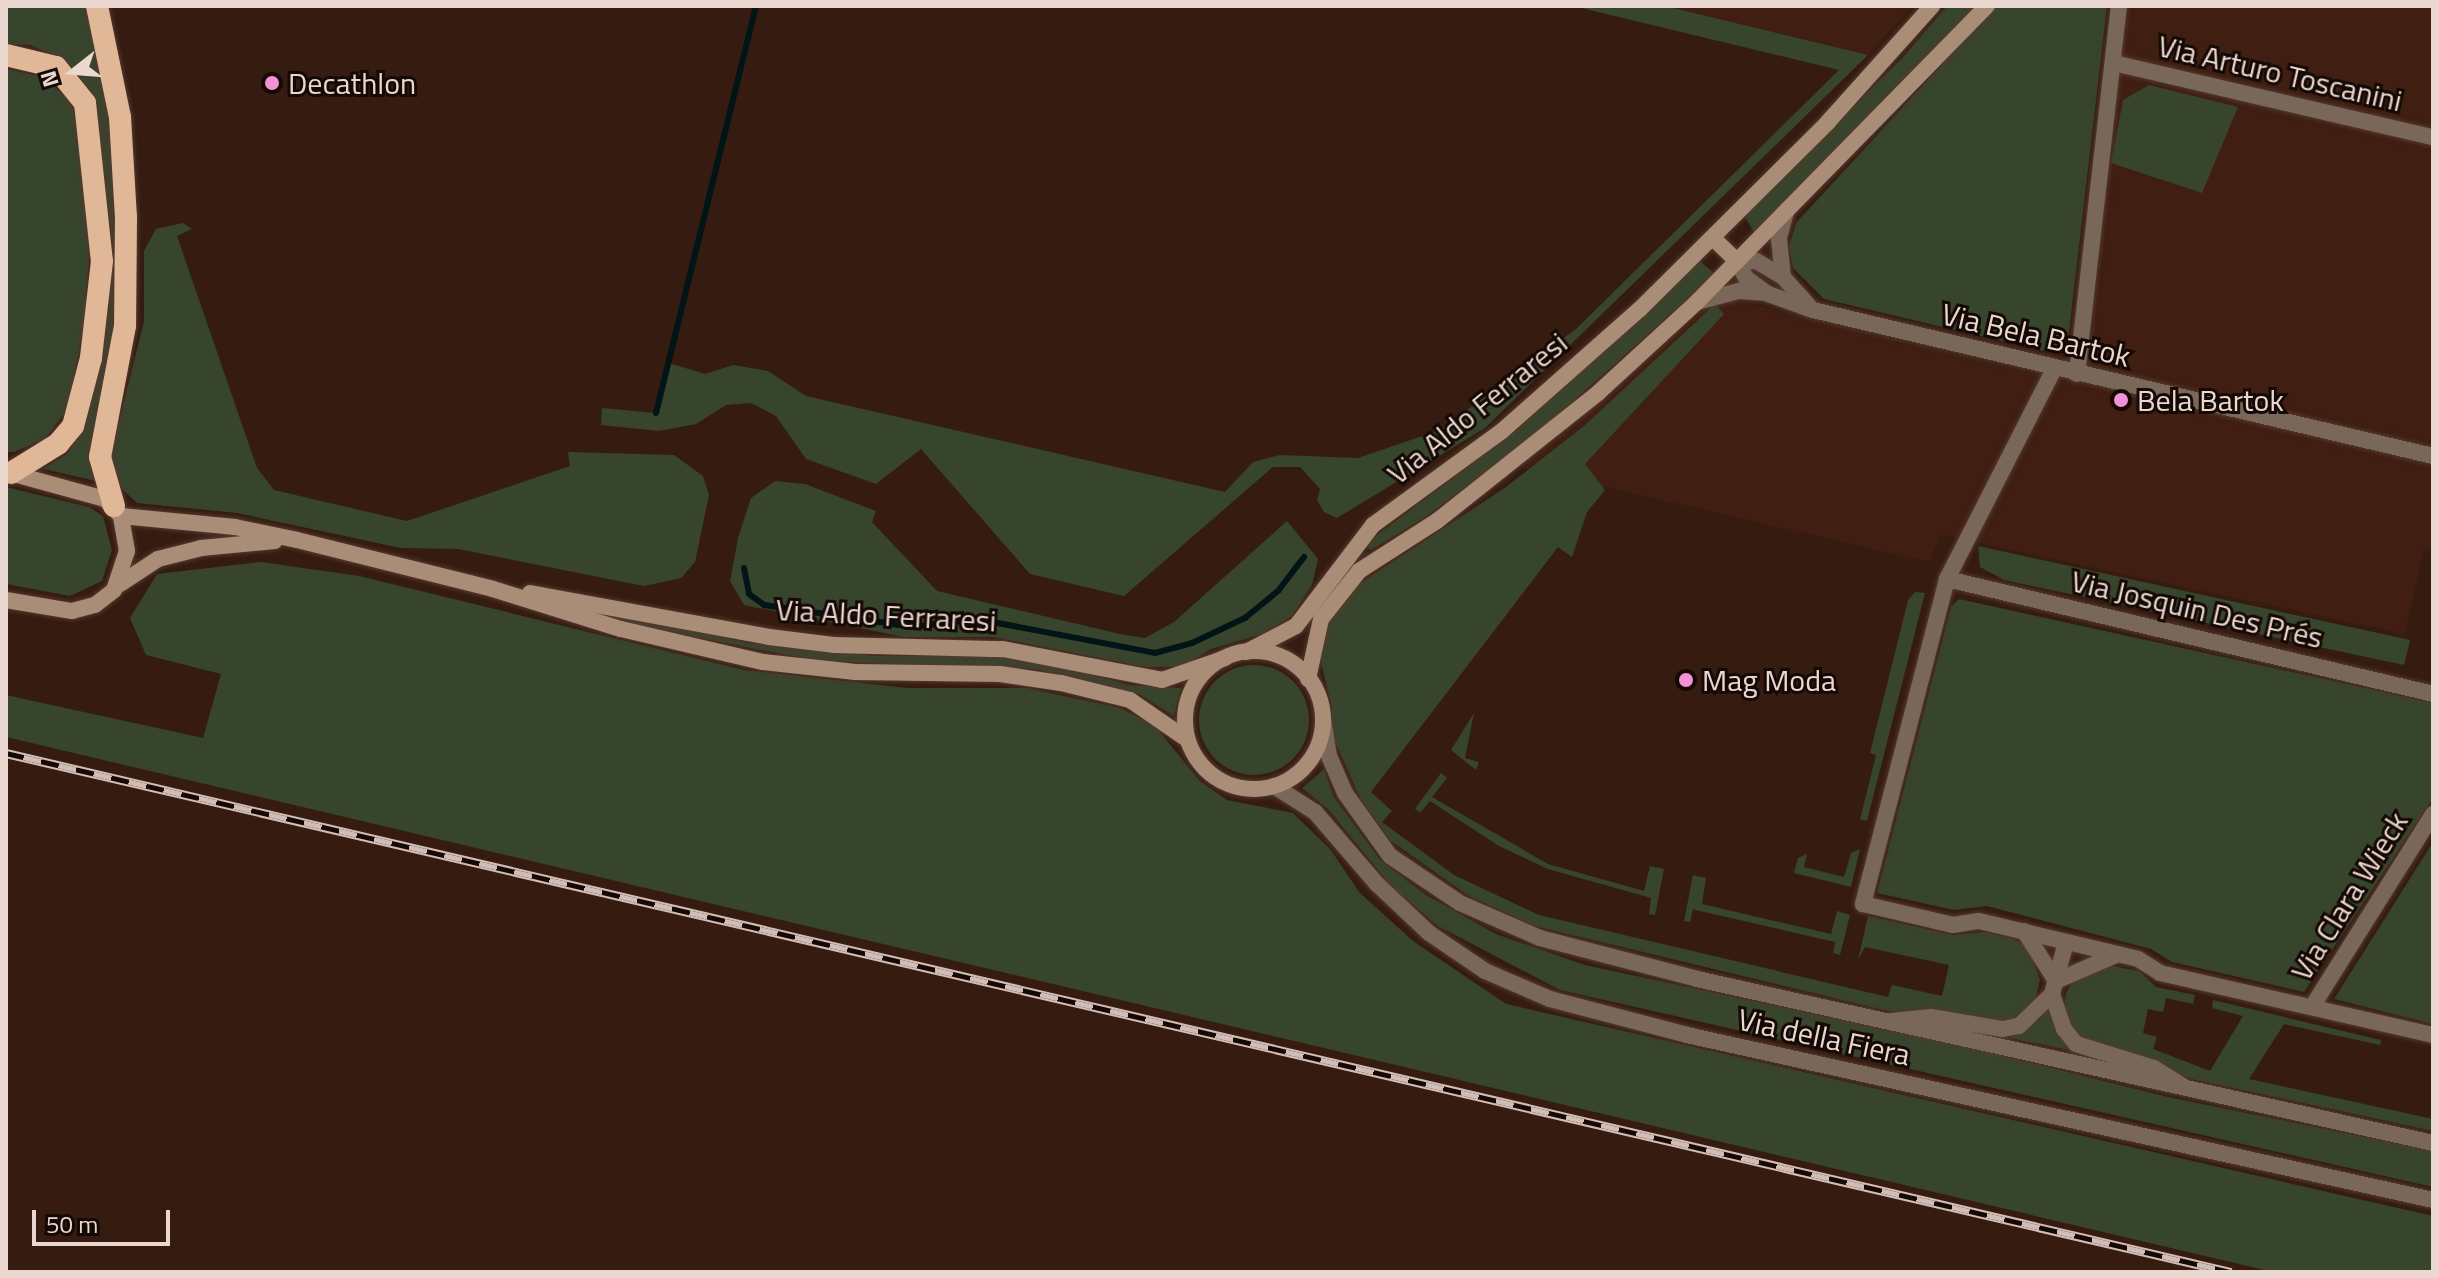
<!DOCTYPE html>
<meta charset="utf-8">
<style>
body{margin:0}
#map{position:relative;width:2439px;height:1278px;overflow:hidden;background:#361b10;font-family:"Titillium Web",sans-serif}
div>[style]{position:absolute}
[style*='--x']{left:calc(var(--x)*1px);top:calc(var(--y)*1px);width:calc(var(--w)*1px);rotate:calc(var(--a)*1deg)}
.built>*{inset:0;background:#401e11}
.green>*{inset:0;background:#37452c}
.round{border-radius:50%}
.stream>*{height:6px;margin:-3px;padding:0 3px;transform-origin:3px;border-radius:3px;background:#011516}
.roads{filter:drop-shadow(0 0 2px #53392f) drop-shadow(0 0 2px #53392f)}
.minor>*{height:16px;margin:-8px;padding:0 8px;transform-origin:8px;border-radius:8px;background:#796759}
.tertiary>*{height:16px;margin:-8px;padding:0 8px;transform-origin:8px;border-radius:8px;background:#796759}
.secondary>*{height:16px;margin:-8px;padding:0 8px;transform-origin:8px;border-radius:8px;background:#aa8d77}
.secondary>.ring{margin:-8px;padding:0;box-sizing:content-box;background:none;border:16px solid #aa8d77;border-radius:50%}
.trunk>*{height:22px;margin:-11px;padding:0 11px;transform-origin:11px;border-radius:11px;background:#e0b898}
.rail>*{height:9px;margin-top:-4.5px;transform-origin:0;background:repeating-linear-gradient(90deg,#150905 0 18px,#d1bdb5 0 36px);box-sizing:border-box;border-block:2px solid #d1bdb5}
.dots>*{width:22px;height:22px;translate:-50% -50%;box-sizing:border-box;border:4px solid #150905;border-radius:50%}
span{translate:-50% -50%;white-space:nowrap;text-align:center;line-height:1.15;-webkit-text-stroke:6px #150905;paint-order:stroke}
.street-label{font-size:30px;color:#ead7d0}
.poi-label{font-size:30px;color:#ead7d0}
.left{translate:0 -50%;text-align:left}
.frame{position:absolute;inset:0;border:8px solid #ead7d0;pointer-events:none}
.north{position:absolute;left:32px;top:32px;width:80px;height:80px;-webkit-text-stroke:6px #150905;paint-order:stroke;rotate:253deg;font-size:22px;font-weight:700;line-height:32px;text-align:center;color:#ead7d0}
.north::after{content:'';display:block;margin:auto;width:28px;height:36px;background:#ead7d0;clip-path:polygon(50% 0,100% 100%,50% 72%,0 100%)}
.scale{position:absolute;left:32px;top:1210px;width:138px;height:36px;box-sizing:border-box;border:4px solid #ead7d0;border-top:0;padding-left:10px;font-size:24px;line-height:28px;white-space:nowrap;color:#ead7d0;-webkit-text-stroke:6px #150905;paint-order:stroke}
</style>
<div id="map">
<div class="built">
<div style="clip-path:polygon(1665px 6px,1913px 6px,1868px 55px)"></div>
<div style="clip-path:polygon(2110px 6px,2433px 6px,2433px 550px,2424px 549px,2405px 634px,1941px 535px,1929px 562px,1520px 467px,1720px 296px,2066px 382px)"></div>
</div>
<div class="green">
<div style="clip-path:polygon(6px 6px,89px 6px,97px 39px,115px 152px,116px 336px,91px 461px,96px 481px,43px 469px,68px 453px,80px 431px,109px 308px,112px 241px,96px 115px,80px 77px,61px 59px,30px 45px,6px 44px)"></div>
<div style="clip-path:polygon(1573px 6px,1665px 6px,1868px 55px,1485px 428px,1337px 518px,1324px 512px,1317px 500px,1320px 489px,1300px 467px,1273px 467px,1124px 596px,1030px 574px,921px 449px,876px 484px,806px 459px,776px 416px,751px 403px,726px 405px,696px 424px,659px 431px,601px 425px,602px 408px,656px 413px,669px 363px,705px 374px,733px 365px,768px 371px,806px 396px,1225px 492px,1253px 462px,1280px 455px,1358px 458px,1440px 430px,1576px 329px,1839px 70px)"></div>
<div style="clip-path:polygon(1947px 6px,1977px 6px,1755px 234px,1744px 215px,1903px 57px)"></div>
<div style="clip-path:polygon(1996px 6px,2107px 6px,2067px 349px,2049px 352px,1824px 299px,1793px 268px,1789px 246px,1796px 223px)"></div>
<div style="clip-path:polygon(6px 69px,43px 77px,73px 103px,90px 237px,85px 319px,68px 408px,45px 439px,14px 452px,6px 452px)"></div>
<div style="clip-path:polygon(2149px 85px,2238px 107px,2202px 193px,2111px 163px,2123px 100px)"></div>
<div style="clip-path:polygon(183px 223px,192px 229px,177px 236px,257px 468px,274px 490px,407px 521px,570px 466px,568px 452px,674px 455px,703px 476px,709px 495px,695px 562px,681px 578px,644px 586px,458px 549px,401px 548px,237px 513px,137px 503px,119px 486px,109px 462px,144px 321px,144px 251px,156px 229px)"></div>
<div style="clip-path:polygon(1700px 261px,1715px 274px,1539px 432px,1427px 516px,1371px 550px,1364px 545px,1518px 429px)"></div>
<div style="clip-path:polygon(1715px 304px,1724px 314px,1585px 464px,1605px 490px,1587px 512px,1572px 557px,1558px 547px,1371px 792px,1392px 811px,1382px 822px,1454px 875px,1539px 915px,1888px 997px,1892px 985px,1942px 996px,1949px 965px,1865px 947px,1858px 960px,1868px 916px,1953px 935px,1985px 932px,2014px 939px,2028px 947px,2040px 980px,2035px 1001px,2007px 1024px,1888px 1011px,1535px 926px,1469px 896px,1391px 841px,1361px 800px,1333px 737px,1331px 704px,1320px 658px,1329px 618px,1342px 601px,1362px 582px,1506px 487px,1584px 426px)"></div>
<div style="clip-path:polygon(775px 481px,805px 484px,876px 511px,872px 522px,937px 591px,1120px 634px,1145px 638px,1174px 622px,1287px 521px,1318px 559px,1312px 585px,1292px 616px,1262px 634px,1211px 649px,1182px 667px,1145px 667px,994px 637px,904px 637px,744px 605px,730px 581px,738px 538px,751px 498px)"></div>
<div style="clip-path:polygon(6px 487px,89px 507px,103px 516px,112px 550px,102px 581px,70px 596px,6px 584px)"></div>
<div style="clip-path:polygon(1978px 546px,2410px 640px,2404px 665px,2004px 580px,1980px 567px)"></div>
<div style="clip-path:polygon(261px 562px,359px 576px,744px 670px,907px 688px,1027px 688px,1120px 708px,1154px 725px,1200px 781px,1227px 800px,1293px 813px,1331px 850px,1359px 892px,1413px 941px,1506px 1004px,2433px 1216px,2433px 1272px,2273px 1272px,6px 737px,6px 695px,203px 738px,221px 674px,146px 655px,130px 618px,157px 574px)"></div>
<div style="clip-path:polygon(1915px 592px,1925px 593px,1867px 821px,1860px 819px,1876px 755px,1870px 753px,1908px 600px)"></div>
<div style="clip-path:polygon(1959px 599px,2433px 703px,2433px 798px,2304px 992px,2172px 962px,2151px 949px,1987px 906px,1954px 910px,1877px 893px,1951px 607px)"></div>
<div style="clip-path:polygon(602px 610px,749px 643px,876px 656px,986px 655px,1061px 665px,1128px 685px,1181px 688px,1174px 716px,1141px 695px,1034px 669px,819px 661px,601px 619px)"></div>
<div class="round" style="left:1199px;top:665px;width:110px;height:110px"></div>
<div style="clip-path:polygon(1474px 713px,1465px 758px,1479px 762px,1476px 770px,1451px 750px)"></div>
<div style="clip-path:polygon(1324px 769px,1334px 797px,1380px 860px,1426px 895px,1496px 934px,1585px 965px,1963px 1046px,2168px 1097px,2433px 1151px,2433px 1187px,1560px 990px,1438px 926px,1392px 887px,1328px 809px,1302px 788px)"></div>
<div style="clip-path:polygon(1441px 773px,1447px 778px,1432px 797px,1548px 864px,1644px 891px,1650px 866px,1664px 869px,1655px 915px,1649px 914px,1651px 898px,1548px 869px,1499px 846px,1430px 801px,1420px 813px,1415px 809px)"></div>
<div style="clip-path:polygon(2433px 842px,2433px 1024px,2334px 999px)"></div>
<div style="clip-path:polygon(1860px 849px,1851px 887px,1794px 873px,1798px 858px,1807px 854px,1804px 867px,1844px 877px,1851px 853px)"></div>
<div style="clip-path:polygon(1693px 875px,1706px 878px,1702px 904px,1831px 934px,1837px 911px,1850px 915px,1840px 955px,1833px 953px,1835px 942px,1700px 911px,1693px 909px,1690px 922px,1684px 921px)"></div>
<div style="clip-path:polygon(2107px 965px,2139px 971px,2156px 987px,2195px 995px,2193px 1004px,2166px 998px,2163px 1012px,2148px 1009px,2143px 1033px,2157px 1037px,2153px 1049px,2210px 1071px,2243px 1016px,2212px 1008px,2213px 1000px,2381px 1040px,2380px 1045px,2284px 1024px,2249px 1079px,2433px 1119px,2433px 1131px,2192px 1079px,2082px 1040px,2073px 1032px,2064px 1005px,2066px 993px,2072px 982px)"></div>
<div style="clip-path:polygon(2050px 1004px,2061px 1039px,2074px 1051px,2010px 1038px,2039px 1020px)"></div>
</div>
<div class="stream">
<div style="--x:656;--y:413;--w:419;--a:-76.2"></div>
<div style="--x:744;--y:568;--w:26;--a:79"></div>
<div style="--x:749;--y:594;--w:19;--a:36"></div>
<div style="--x:764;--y:605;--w:151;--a:8.4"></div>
<div style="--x:913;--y:627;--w:64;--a:-7.1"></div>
<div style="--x:977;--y:619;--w:181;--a:10.8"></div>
<div style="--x:1155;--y:653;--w:38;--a:-15"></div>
<div style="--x:1192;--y:643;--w:59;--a:-25.3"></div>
<div style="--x:1245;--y:618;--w:43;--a:-39.3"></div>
<div style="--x:1278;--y:591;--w:43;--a:-52.6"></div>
</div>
<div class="roads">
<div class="minor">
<div style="--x:2114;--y:63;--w:327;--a:13.1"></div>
<div style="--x:1786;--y:212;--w:28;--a:105"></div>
<div style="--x:1779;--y:239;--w:38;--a:84"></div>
<div style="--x:1783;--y:277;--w:39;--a:48"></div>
<div style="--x:1783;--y:277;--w:31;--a:-149"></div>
<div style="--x:1756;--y:261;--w:19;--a:180"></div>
<div style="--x:1737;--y:261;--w:19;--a:62"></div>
<div style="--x:1746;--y:278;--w:27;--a:36"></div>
<div style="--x:1768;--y:294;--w:48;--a:19.6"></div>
<div style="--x:1813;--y:310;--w:637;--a:13.25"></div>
<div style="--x:1697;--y:302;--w:43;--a:-14.7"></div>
<div style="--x:1739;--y:291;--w:26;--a:4"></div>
<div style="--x:2054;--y:369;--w:236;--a:117"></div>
<div style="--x:1947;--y:579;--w:336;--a:104.5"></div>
<div style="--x:1863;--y:904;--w:92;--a:13.1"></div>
<div style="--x:1953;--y:925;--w:26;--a:-9"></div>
<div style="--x:1979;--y:921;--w:163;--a:13.4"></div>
<div style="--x:2138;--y:959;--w:26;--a:32"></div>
<div style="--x:2160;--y:973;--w:280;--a:12.8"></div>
<div style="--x:2077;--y:374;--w:370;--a:-83.5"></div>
<div style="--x:1947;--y:579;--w:499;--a:13.3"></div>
<div style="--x:2024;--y:931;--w:59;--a:57.4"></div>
<div style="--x:2056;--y:981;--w:65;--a:-23.4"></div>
<div style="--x:2052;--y:994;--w:37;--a:71"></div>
<div style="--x:2064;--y:1029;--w:19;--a:51"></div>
<div style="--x:2076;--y:1044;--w:82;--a:17.1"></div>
<div style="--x:2154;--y:1068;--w:36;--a:32"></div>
<div style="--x:2312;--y:1007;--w:228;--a:-57.9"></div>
<div style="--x:1892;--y:1021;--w:39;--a:-6"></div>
<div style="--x:1931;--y:1017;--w:73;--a:9.5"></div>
<div style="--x:2003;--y:1029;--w:16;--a:-11"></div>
<div style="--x:2019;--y:1026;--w:46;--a:-44.1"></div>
<div style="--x:2052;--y:994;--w:54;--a:-74.9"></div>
</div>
<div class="tertiary">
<div style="--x:1323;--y:718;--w:38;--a:81"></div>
<div style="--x:1329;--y:756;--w:40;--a:66.6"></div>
<div style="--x:1345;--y:793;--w:77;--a:54.5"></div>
<div style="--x:1390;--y:856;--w:84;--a:33.9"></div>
<div style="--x:1460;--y:903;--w:87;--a:23.6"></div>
<div style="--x:1540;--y:938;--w:162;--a:14.6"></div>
<div style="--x:1697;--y:979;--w:754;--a:12.56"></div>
<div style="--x:1274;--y:786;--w:49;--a:32.4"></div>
<div style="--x:1315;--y:812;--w:95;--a:49.3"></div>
<div style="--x:1377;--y:884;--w:71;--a:43.3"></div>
<div style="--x:1429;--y:933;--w:68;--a:34.2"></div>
<div style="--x:1485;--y:971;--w:71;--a:23.3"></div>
<div style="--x:1550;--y:999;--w:142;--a:14.7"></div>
<div style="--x:1687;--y:1035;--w:764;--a:12.47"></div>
</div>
<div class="secondary">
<div style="--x:1714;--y:239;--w:32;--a:44"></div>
<div style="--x:121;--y:516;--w:115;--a:5.5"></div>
<div style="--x:235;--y:527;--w:63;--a:11.8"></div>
<div style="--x:297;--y:540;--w:202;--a:14"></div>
<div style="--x:493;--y:589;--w:134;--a:17.4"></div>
<div style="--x:621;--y:629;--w:146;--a:13.1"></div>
<div style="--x:763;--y:662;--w:93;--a:6.2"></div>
<div style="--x:855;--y:672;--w:145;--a:0.8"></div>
<div style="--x:1000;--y:674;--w:62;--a:8.4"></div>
<div style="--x:1061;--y:683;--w:71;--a:13.8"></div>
<div style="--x:1130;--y:700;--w:70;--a:34.6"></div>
<div style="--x:120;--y:584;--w:45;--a:-33.3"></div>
<div style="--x:158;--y:559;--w:44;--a:-14.3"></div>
<div style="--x:201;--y:548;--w:74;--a:-5.4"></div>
<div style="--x:530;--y:593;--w:243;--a:10.4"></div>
<div style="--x:769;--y:637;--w:65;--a:7"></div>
<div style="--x:834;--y:645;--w:169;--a:1.4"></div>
<div style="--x:1003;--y:649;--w:162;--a:11"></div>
<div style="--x:1162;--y:680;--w:67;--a:-19.2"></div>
<div style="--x:6;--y:600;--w:67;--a:9.5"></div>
<div style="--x:72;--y:611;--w:24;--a:-15"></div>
<div style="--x:95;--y:605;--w:24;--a:-38"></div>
<div style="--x:114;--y:590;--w:41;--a:-71.6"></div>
<div style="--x:127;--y:551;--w:36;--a:-100"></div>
<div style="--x:121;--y:516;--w:23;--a:-133"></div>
<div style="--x:105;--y:499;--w:102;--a:-164.6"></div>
<div class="ring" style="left:1185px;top:651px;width:122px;height:122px"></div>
<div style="--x:1246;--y:652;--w:56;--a:-27.5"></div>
<div style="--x:1296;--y:626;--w:127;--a:-52.7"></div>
<div style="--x:1373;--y:525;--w:160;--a:-36.1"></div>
<div style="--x:1502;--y:431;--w:184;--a:-41.5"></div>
<div style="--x:1640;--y:309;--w:265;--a:-44.8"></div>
<div style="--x:1828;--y:122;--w:156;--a:-48.1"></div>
<div style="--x:1308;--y:679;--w:61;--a:-77.8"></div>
<div style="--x:1321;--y:619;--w:61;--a:-51.6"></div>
<div style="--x:1359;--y:571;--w:93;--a:-32.7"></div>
<div style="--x:1437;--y:521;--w:207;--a:-38.5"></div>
<div style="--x:1599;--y:392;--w:133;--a:-42.6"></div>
<div style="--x:1697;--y:302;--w:414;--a:-45.6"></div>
</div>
<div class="trunk">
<div style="--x:97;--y:6;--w:113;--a:78.3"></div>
<div style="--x:120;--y:117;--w:100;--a:86.6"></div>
<div style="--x:126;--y:217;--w:109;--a:90.5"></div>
<div style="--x:125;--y:326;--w:133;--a:100.8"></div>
<div style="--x:100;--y:457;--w:51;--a:74.1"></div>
<div style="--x:6;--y:55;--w:51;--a:13.5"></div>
<div style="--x:56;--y:67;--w:46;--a:51.1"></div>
<div style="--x:85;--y:103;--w:159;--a:83.9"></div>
<div style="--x:102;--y:261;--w:98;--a:96.5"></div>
<div style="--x:91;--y:358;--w:70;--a:104.8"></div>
<div style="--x:73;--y:426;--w:23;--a:130"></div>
<div style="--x:58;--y:444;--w:55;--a:148.3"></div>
</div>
</div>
<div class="rail">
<div style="--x:6;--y:753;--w:2285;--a:13.13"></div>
</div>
<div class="dots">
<div style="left:272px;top:83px;background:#f391d6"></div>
<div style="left:2121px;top:400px;background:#f391d6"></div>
<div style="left:1686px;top:680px;background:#f391d6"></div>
</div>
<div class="street-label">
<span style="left:2280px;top:73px;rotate:13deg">Via Arturo Toscanini</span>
<span style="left:2036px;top:335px;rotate:13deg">Via Bela Bartok</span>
<span style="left:1477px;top:408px;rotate:-39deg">Via Aldo Ferraresi</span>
<span style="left:2197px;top:609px;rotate:13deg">Via Josquin Des Prés</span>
<span style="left:886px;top:615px;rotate:3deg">Via Aldo Ferraresi</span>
<span style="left:2349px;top:896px;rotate:-58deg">Via Clara Wieck</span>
<span style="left:1824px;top:1037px;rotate:12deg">Via della Fiera</span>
</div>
<div class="poi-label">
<span class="left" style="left:288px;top:83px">Decathlon</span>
<span class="left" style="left:2137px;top:400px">Bela Bartok</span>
<span class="left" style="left:1702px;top:680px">Mag Moda</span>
</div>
<div class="frame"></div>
<div class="north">N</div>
<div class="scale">50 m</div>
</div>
